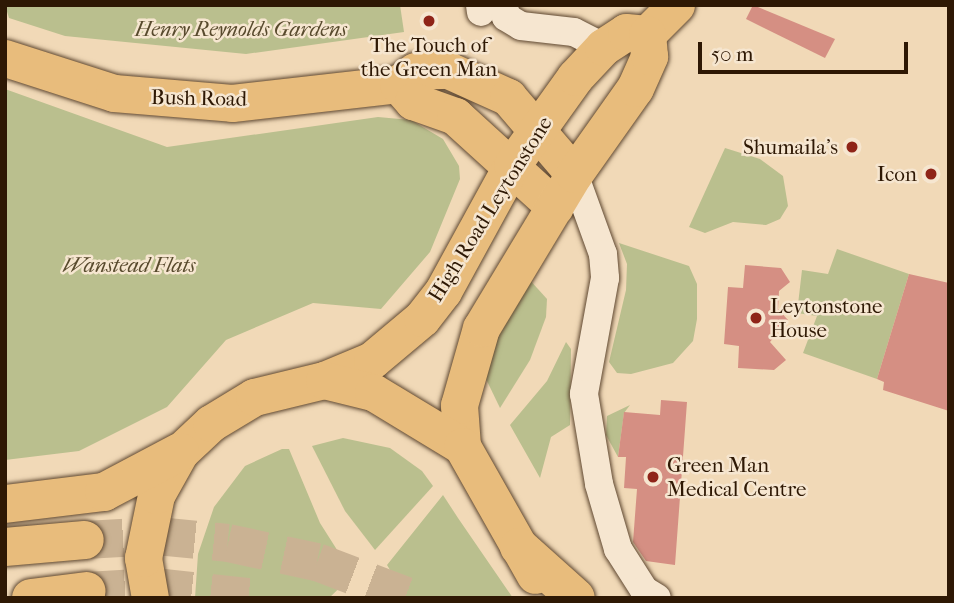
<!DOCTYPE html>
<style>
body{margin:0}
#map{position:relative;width:954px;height:603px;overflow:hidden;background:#f1d9b7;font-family:"IM FELL French Canon",serif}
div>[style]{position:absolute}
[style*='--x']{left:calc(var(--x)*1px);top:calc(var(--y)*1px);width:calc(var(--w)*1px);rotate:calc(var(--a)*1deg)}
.green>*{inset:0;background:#babf8e}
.building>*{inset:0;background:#d58f83}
.highway-tunnel>*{height:38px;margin-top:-19px;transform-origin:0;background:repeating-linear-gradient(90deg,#cab293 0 38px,transparent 0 57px)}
.roads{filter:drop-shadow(0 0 2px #5f4831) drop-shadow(0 0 2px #5f4831)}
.minor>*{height:28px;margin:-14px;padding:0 14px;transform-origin:14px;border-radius:14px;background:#f6e6d0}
.major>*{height:37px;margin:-18.5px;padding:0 18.5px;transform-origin:18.5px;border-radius:18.5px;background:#e8bc7c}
.highway>*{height:38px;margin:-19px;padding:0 19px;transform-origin:19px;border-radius:19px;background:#e8bc7c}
.dots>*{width:19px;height:19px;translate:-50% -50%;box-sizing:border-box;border:4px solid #f6e6d0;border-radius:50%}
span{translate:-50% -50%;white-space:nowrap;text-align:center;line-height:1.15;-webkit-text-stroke:5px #f6e6d0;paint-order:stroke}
.park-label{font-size:21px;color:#584a2d;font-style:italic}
.poi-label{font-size:21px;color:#2e1804}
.right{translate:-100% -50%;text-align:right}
.left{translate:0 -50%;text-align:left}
.street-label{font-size:21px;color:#2e1804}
.frame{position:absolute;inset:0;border:7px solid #2e1804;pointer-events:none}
.scale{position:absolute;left:698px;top:42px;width:210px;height:32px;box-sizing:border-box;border:4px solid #2e1804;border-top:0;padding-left:9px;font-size:21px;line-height:24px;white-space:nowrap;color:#2e1804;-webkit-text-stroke:5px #f6e6d0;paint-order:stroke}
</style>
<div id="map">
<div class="green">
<div style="clip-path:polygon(5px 5px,400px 5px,404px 32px,246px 54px,65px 36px,9px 18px)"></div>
<div style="clip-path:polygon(5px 89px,167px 147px,378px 117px,411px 120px,443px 139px,459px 166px,460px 179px,430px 252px,381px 309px,313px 303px,226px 340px,167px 407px,79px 451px,5px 460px)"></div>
<div style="clip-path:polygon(725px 148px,760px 159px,783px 176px,788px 206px,780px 219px,766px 225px,733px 222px,705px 233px,689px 227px)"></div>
<div style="clip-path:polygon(619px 243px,689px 266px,697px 284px,697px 319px,693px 341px,673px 363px,631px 374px,617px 373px,609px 362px,626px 290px,627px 264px)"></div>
<div style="clip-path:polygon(837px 249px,909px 274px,877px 379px,803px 353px,817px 316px,797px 313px,802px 270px,828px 274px)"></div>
<div style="clip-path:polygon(528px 278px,547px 299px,546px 317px,530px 360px,500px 408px,486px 379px,485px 357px)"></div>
<div style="clip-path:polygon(566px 342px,571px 349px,570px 425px,551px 437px,540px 478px,510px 425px,547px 381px)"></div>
<div style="clip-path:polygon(630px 405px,624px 413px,618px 457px,606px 435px,607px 416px)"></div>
<div style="clip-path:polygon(343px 438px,390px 448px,422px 471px,433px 486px,375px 550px,345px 511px,312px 446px)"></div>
<div style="clip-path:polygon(282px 449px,289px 449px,320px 523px,353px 575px,329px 598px,195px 598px,198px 554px,214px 507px,245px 466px)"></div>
<div style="clip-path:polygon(443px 495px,458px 518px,513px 598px,407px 598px,387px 565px)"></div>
</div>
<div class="building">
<div style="clip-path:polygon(753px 5px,835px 39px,825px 58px,746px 19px)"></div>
<div style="clip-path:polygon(745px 265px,781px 268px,790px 282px,779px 291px,778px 309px,788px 320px,770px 342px,786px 360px,774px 370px,738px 368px,739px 346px,724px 344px,728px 287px,743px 288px)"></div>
<div style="clip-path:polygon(909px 274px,949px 283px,949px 411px,883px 390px,884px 382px,877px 379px)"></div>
<div style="clip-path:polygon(661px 400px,687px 402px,675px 565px,646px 561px,633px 542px,637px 489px,624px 488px,626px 457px,618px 457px,624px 412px,660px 415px)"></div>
</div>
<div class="highway-tunnel">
<div style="--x:85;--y:540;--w:72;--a:-3.2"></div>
<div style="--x:157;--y:536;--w:71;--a:5.6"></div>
<div style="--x:228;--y:543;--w:91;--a:12.1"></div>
<div style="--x:317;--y:562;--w:102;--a:20.8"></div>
<div style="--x:87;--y:591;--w:67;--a:-3.4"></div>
<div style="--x:154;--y:587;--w:104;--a:6.1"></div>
</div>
<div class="roads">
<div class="minor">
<div style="--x:480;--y:5;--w:7;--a:82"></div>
<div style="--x:504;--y:5;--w:12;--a:81"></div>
<div style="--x:506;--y:17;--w:17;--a:31"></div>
<div style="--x:521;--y:26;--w:53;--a:6.5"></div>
<div style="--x:574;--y:32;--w:33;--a:27"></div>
<div style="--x:574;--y:174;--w:85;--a:70.1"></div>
<div style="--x:603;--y:254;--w:24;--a:85"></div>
<div style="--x:605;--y:278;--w:118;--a:100.3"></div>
<div style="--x:584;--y:394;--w:91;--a:80.5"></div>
<div style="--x:599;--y:484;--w:68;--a:73.7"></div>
<div style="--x:618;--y:549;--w:49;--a:57.6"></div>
<div style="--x:644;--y:590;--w:15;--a:32"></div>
</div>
<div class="major">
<div style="--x:5;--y:58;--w:114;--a:17.8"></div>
<div style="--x:114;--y:93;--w:118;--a:4.8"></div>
<div style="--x:232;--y:103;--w:167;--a:-6.5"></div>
<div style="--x:398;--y:84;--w:21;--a:-37"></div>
<div style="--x:415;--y:71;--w:33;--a:-2"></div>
<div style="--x:448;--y:70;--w:66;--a:24.2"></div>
<div style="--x:508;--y:97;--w:101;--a:49.4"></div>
<div style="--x:398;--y:84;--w:23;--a:49"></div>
<div style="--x:413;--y:101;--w:45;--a:19.7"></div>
<div style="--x:455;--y:116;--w:135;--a:42.3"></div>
<div style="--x:324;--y:380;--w:52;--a:-22.6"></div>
<div style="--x:372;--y:360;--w:65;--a:-40"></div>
<div style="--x:422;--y:318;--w:34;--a:-52"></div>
<div style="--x:443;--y:291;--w:144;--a:-61.3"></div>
<div style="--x:512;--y:165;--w:108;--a:-54.4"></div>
<div style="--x:575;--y:77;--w:41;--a:-47"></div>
<div style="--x:603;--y:47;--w:27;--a:-33"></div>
<div style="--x:626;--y:32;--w:21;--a:5"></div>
<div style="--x:647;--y:34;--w:41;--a:-45"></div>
<div style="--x:462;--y:446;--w:41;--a:-94.2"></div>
<div style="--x:459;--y:405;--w:80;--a:-74.1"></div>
<div style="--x:481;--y:328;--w:180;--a:-58.9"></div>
<div style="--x:574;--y:174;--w:105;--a:-54.7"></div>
<div style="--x:635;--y:88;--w:35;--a:-66"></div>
<div style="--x:649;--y:56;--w:22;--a:-95"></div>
<div style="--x:150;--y:598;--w:41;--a:-99.9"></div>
<div style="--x:143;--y:558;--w:64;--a:-78.3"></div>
<div style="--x:156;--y:495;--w:49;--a:-60.8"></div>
<div style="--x:180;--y:452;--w:42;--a:-43.1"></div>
<div style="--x:211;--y:423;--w:50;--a:-31.2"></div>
<div style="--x:254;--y:397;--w:72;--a:-13.7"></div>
<div style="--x:324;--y:380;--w:50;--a:13.8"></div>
<div style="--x:373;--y:392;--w:104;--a:31.2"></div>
<div style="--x:462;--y:446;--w:148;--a:60.5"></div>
</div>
<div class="highway">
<div style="--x:5;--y:504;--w:100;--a:-6.9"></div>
<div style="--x:104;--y:492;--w:86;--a:-27.8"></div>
<div style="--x:5;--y:547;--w:80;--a:-5"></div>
<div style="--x:519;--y:547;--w:76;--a:41.8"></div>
<div style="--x:31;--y:598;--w:56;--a:-7.1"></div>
</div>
</div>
<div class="dots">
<div style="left:429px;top:21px;background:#8f2418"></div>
<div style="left:852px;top:147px;background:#8f2418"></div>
<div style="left:931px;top:174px;background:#8f2418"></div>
<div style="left:756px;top:318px;background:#8f2418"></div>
<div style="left:653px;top:477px;background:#8f2418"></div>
</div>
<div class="park-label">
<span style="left:241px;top:29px">Henry Reynolds Gardens</span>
<span style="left:129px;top:265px">Wanstead Flats</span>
</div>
<div class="poi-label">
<span style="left:429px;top:57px">The Touch of<br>the Green Man</span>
<span class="right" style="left:838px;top:147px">Shumaila's</span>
<span class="right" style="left:917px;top:174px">Icon</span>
<span class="left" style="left:770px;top:318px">Leytonstone<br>House</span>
<span class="left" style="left:667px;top:477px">Green Man<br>Medical Centre</span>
</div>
<div class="street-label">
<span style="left:199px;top:98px;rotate:1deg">Bush Road</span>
<span style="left:490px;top:209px;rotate:-58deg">High Road Leytonstone</span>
</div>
<div class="frame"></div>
<div class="scale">50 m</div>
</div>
